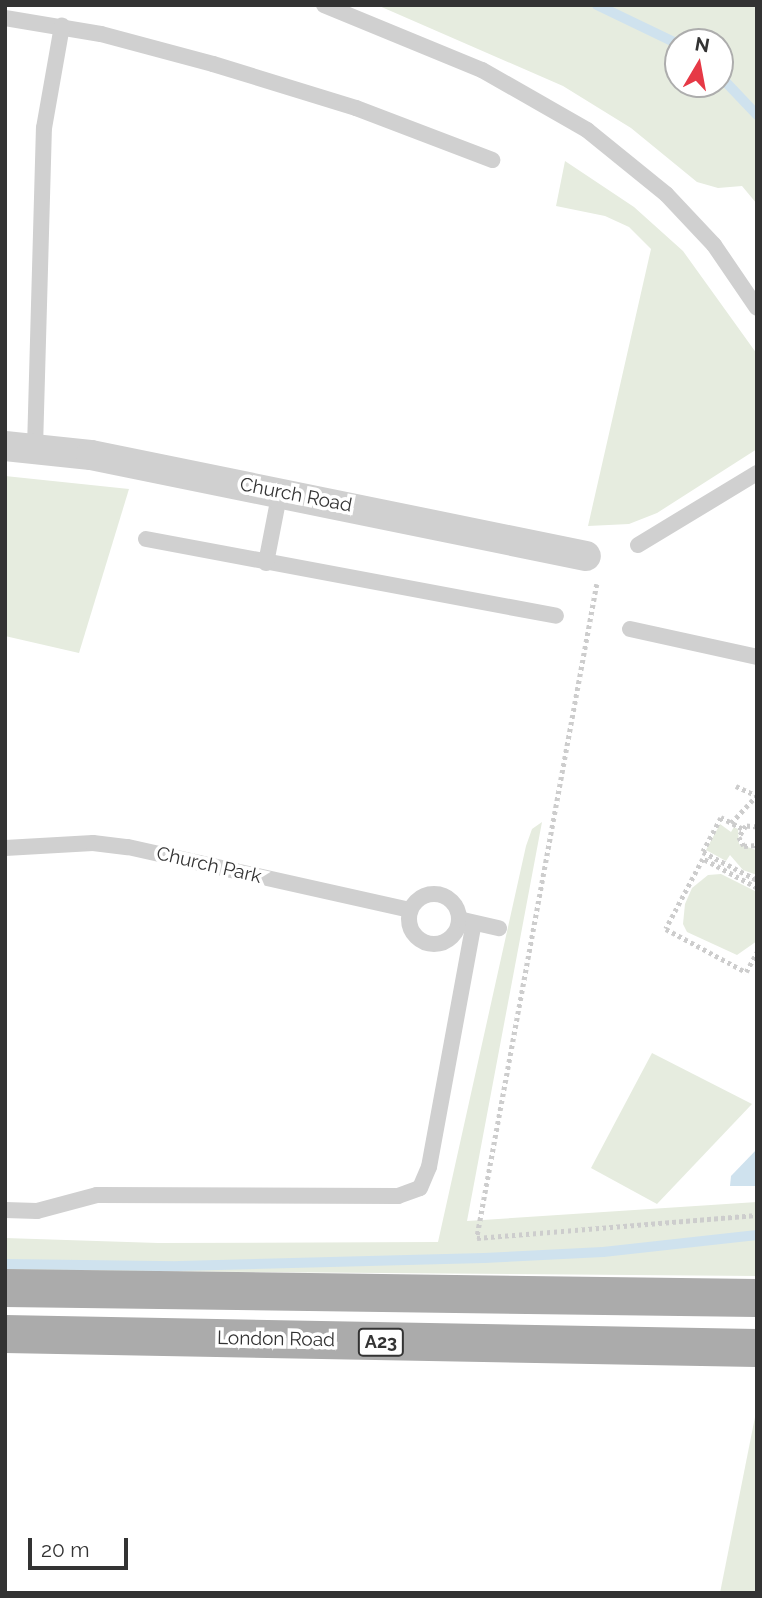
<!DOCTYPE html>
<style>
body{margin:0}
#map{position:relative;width:762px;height:1598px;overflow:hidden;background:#fff;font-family:Raleway,sans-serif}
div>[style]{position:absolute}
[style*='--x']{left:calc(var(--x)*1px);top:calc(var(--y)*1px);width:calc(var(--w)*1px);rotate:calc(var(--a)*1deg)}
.green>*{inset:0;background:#e6ecdf}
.water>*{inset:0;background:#cfe2ee}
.stream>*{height:10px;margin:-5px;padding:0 5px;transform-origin:5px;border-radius:5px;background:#cfe2ee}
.path>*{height:4.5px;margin-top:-2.25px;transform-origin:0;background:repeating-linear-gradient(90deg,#cdcdcd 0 3.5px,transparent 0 7px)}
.lane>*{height:16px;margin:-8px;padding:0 8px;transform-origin:8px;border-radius:8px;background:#d0d0d0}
.lane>.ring{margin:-8px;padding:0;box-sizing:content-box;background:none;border:16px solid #d0d0d0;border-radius:50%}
.street>*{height:30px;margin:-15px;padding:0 15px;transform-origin:15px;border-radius:15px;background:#d0d0d0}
.primary>*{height:38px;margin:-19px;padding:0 19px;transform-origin:19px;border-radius:19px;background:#ababab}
span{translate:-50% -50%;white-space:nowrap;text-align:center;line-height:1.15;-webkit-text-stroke:7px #fff;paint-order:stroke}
.shield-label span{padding:2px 5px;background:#fff;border:2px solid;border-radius:5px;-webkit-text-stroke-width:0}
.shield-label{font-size:18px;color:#333;font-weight:700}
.street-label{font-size:19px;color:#333}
.frame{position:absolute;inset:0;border:7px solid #333;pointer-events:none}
.north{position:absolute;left:664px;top:28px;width:70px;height:70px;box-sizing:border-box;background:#fff;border:2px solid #adadad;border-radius:50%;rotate:10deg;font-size:19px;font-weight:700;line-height:28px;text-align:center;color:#333}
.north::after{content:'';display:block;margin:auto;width:24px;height:32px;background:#e63946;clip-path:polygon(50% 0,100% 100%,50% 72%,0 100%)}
.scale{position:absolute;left:28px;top:1538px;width:100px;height:32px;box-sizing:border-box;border:4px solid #333;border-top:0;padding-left:9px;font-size:21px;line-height:24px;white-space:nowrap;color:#333;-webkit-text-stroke:5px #fff;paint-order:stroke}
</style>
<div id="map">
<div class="green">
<div style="clip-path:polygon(evenodd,377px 5px,757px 5px,757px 204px,742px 186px,718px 188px,697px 182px,631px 128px,563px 86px,377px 5px,720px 42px,720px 84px,678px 84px,678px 42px,720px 42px)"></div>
<div style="clip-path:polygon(565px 161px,634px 207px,683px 251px,757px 354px,757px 449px,657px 513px,629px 524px,588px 526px,651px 249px,629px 227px,605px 216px,556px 206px)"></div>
<div style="clip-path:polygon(5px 476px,129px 489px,79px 653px,5px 636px)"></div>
<div style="clip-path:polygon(542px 822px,467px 1221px,757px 1202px,757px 1276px,5px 1270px,5px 1238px,158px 1243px,438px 1242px,526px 846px,532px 829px)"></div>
<div style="clip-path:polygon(720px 824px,731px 832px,734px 827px,738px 829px,739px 844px,756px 850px,757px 875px,743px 870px,730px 855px,726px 861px,706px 850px)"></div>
<div style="clip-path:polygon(721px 874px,757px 892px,757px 941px,737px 955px,687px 932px,683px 924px,685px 904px,692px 888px,708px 875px)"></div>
<div style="clip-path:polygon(652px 1053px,752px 1104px,657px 1204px,591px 1168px)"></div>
<div style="clip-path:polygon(757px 1407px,757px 1593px,720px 1593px)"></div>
</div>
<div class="water">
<div style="clip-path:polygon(757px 1149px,757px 1186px,730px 1186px,731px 1176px)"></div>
</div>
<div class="stream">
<div style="--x:597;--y:5;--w:90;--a:25.7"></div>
<div style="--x:720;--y:76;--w:54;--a:46.5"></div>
<div style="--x:5;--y:1264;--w:174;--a:0.7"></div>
<div style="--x:179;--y:1266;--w:305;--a:-1.5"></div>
<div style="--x:484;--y:1258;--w:119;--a:-2.9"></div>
<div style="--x:603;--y:1252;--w:155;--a:-6.3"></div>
</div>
<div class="path">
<div style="--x:597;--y:584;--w:665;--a:100.4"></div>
<div style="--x:477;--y:1238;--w:281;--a:-4.7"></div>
<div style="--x:736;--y:786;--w:23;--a:25"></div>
<div style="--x:731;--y:823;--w:37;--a:-47"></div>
<div style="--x:757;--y:827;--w:11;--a:-175"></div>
<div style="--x:746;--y:826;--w:13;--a:122"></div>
<div style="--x:739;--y:837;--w:10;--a:61"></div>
<div style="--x:744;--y:846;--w:13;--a:-4"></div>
<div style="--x:742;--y:829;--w:24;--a:-152"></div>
<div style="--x:721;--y:818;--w:38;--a:118"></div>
<div style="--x:703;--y:852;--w:61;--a:27.4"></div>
<div style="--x:757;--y:888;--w:61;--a:-151.8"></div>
<div style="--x:703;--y:859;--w:79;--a:117.9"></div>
<div style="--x:666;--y:929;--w:91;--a:28.3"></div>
<div style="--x:746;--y:972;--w:23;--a:-61"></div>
</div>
<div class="lane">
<div style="--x:324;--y:5;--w:171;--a:22.4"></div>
<div style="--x:482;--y:70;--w:121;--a:29.7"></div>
<div style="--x:587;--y:130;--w:102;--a:39"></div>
<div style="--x:666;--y:194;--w:70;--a:46.7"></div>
<div style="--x:714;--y:245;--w:76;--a:55.7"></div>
<div style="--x:5;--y:18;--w:97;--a:9.5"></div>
<div style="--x:101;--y:34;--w:116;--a:15"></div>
<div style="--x:213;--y:64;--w:150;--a:17.1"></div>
<div style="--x:356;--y:108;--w:146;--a:20.9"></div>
<div style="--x:35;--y:448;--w:320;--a:-88.4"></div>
<div style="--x:44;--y:128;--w:104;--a:-80"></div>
<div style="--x:146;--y:539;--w:417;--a:10.6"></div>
<div style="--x:638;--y:545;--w:139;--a:-31.2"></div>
<div style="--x:266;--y:563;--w:73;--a:-79"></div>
<div style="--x:630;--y:629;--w:130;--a:12.4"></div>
<div style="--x:5;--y:848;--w:88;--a:-3.3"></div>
<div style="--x:93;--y:843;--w:35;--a:7"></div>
<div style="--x:128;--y:847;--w:289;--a:12.6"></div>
<div class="ring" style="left:409px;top:894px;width:34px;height:34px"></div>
<div style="--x:463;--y:920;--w:37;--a:13"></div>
<div style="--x:5;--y:1210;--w:32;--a:2"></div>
<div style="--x:37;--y:1211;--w:62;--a:-14.9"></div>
<div style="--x:97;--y:1195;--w:301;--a:0.2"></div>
<div style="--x:398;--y:1196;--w:23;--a:-20"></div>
<div style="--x:420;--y:1188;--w:23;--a:-67"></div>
<div style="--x:429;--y:1167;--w:248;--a:-79.6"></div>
</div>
<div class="street">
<div style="--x:5;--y:446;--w:86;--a:6"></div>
<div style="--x:91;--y:455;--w:505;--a:11.53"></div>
</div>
<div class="primary">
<div style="--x:5;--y:1288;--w:752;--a:0.76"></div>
<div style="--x:5;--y:1334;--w:752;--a:1.07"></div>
</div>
<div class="shield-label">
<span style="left:381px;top:1342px">A23</span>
</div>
<div class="street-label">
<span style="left:296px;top:495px;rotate:11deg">Church Road</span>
<span style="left:209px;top:865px;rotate:13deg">Church Park</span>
<span style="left:276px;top:1339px;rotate:1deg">London Road</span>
</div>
<div class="frame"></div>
<div class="north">N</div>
<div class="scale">20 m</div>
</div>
